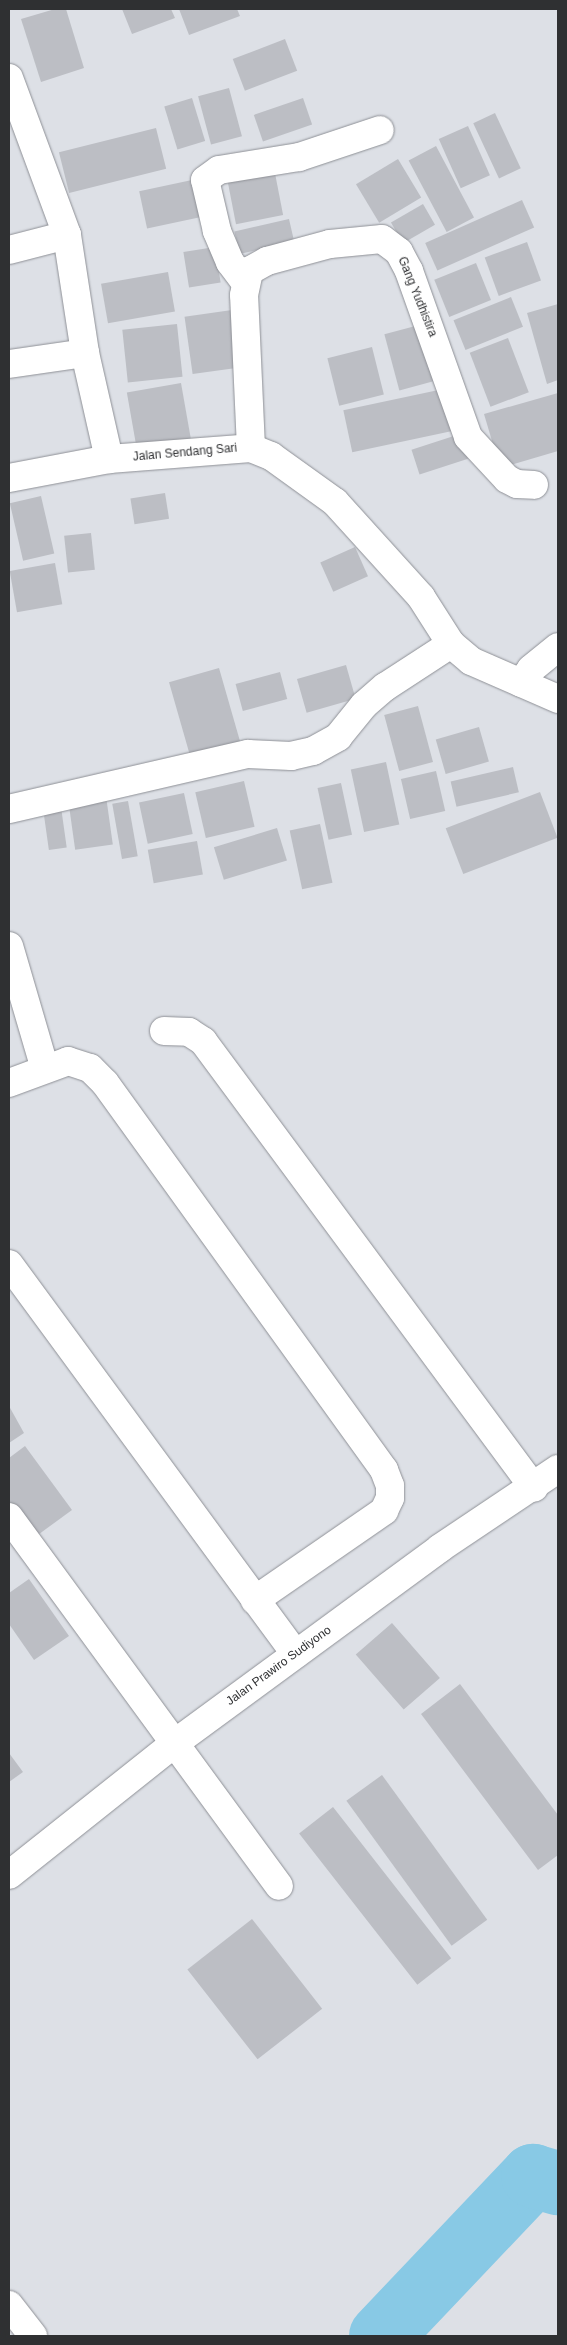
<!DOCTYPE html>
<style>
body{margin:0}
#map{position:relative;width:567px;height:2345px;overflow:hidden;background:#dde0e6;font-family:Arial,sans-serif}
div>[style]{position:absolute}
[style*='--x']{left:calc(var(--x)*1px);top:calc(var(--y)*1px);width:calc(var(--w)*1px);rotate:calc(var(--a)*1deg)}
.river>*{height:64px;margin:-32px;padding:0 32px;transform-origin:32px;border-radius:32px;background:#88c9e5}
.building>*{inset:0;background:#bcbec4;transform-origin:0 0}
.roads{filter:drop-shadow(0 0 1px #8e9096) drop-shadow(0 0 1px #8e9096)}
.minor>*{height:28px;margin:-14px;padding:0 14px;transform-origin:14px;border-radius:14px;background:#fff}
span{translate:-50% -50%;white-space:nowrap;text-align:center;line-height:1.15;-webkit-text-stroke:4px #fff;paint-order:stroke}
.street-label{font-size:12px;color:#2f3032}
.frame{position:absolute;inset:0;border:10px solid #2f3032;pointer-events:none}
</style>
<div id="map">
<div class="river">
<div style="--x:381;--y:2336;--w:221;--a:-46.5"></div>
<div style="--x:533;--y:2176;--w:26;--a:16"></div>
</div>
<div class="building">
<div style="clip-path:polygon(55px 9px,66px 9px,84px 68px,41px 82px,21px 19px)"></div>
<div style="clip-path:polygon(122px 9px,171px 9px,175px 18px,132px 34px)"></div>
<div style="clip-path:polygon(179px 9px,237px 9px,240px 16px,189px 35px)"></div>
<div style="left:285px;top:39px;width:34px;height:56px;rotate:69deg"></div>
<div style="left:229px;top:88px;width:50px;height:32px;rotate:75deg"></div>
<div style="left:192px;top:98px;width:45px;height:29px;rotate:73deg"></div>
<div style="left:303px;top:98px;width:28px;height:52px;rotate:71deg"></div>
<div style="left:495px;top:113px;width:61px;height:24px;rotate:65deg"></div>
<div style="left:468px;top:126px;width:54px;height:32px;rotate:66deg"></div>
<div style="left:156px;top:128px;width:42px;height:100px;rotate:76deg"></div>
<div style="left:436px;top:146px;width:81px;height:31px;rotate:62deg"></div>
<div style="left:398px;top:159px;width:45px;height:49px;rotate:59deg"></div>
<div style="left:273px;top:163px;width:53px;height:48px;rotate:79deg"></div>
<div style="left:192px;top:180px;width:38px;height:54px;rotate:78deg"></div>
<div style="left:522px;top:200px;width:30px;height:106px;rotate:66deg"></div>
<div style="left:423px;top:204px;width:24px;height:37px;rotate:60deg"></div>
<div style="left:289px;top:219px;width:23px;height:56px;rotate:77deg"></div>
<div style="left:527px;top:242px;width:41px;height:45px;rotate:70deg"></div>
<div style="left:215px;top:247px;width:36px;height:32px;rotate:81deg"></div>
<div style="left:476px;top:263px;width:40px;height:45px;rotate:68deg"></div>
<div style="left:168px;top:272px;width:40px;height:68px;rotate:80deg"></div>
<div style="left:511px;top:297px;width:32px;height:62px;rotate:68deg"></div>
<div style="clip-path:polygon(558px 304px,558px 380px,547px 384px,527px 313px)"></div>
<div style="left:239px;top:309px;width:58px;height:55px;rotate:82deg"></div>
<div style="left:177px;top:324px;width:53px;height:55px;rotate:84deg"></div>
<div style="left:423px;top:324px;width:58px;height:40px;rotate:75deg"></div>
<div style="left:508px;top:338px;width:58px;height:41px;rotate:69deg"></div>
<div style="left:372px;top:347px;width:49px;height:46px;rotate:76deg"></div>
<div style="left:181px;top:383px;width:63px;height:55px;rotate:80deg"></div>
<div style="left:448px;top:388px;width:43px;height:107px;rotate:78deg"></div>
<div style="clip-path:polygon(558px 393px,558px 451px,500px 468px,484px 414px)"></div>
<div style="left:460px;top:434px;width:26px;height:51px;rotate:72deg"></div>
<div style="left:165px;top:493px;width:26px;height:35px;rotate:81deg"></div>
<div style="left:41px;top:496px;width:59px;height:32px;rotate:77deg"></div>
<div style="left:91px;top:533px;width:37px;height:27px;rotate:84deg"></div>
<div style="left:355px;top:547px;width:32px;height:38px;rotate:66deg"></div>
<div style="left:55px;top:563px;width:42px;height:46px;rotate:80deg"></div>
<div style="left:346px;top:665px;width:35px;height:51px;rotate:74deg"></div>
<div style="left:219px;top:668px;width:81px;height:52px;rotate:74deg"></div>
<div style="left:280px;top:672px;width:28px;height:46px;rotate:75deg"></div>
<div style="left:418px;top:706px;width:58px;height:35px;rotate:75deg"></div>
<div style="left:479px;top:727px;width:36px;height:45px;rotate:74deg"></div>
<div style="left:386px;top:762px;width:64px;height:36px;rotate:78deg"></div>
<div style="left:513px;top:767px;width:26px;height:64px;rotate:77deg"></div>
<div style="left:436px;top:771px;width:41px;height:36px;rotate:77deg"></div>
<div style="left:244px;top:781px;width:47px;height:50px;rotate:77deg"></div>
<div style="left:341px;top:783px;width:53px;height:24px;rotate:78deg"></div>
<div style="left:540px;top:792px;width:49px;height:101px;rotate:69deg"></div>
<div style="left:184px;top:793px;width:42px;height:46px;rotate:78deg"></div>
<div style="left:106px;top:796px;width:49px;height:38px;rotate:82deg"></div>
<div style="left:128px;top:801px;width:56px;height:16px;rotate:80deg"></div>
<div style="left:61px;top:807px;width:41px;height:18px;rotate:82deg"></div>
<div style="left:320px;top:824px;width:60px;height:31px;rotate:78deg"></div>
<div style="left:277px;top:828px;width:34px;height:66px;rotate:73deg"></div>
<div style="left:197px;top:841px;width:34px;height:50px;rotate:80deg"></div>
<div style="clip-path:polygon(9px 1406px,24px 1433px,9px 1443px)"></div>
<div style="clip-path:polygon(25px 1446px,72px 1510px,35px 1537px,9px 1501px,9px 1458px)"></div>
<div style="clip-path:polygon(29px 1579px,69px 1636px,34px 1660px,9px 1624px,9px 1593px)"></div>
<div style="left:392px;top:1623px;width:73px;height:48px;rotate:49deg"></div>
<div style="clip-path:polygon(460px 1684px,558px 1815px,558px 1855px,538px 1870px,421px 1714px)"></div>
<div style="clip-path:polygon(9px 1753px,23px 1772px,9px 1782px)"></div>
<div style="left:382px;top:1775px;width:179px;height:44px;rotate:54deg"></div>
<div style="left:333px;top:1807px;width:192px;height:43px;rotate:52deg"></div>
<div style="left:252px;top:1919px;width:114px;height:82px;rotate:52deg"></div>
</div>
<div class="roads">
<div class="minor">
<div style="--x:9;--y:78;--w:167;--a:69.7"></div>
<div style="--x:67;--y:235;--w:119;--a:81.3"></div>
<div style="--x:85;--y:353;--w:109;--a:77.2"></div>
<div style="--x:9;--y:250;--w:60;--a:-14.5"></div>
<div style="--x:245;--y:282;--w:25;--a:-127"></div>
<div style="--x:230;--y:262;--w:34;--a:-113"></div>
<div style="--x:217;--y:231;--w:52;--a:-103.2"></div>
<div style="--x:205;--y:180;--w:17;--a:-36"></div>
<div style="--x:219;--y:170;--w:81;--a:-9.2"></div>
<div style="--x:299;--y:157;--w:85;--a:-18.4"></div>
<div style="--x:9;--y:364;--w:77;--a:-8.2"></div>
<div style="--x:251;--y:448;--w:153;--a:-92.6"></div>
<div style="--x:244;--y:295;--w:25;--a:-78"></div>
<div style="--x:249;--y:271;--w:21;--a:-29"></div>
<div style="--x:267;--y:261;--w:65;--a:-15.1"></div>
<div style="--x:330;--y:244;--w:52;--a:-5.5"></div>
<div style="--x:382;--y:239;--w:21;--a:37"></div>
<div style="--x:399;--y:252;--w:21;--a:62"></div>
<div style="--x:409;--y:271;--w:176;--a:70.4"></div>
<div style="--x:468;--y:437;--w:57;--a:47.1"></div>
<div style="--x:507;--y:479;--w:11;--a:27"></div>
<div style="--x:517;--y:484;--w:17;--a:3"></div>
<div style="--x:9;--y:478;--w:102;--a:-10.8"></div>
<div style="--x:109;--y:459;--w:142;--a:-4.4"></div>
<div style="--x:251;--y:448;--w:22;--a:22"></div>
<div style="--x:271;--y:456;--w:79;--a:35.7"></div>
<div style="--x:335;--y:502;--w:128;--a:47.8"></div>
<div style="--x:421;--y:597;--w:56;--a:57.4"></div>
<div style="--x:451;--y:644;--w:26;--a:40"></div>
<div style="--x:471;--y:661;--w:95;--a:23.6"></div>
<div style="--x:521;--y:683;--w:17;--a:-54"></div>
<div style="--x:531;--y:669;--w:35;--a:-39"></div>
<div style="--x:9;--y:809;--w:245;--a:-13"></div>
<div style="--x:248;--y:754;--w:43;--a:2.7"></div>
<div style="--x:291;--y:756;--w:23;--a:-13"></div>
<div style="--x:313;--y:751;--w:29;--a:-29"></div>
<div style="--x:338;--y:737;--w:41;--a:-50.9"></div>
<div style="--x:364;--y:705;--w:28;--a:-41"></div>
<div style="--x:385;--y:687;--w:79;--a:-33.1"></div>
<div style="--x:9;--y:946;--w:128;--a:73.7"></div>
<div style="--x:164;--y:1031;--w:25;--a:2"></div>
<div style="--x:189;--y:1032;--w:17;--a:33"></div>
<div style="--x:203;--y:1041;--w:556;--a:53.48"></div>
<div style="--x:9;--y:1083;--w:63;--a:-20.4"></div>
<div style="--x:68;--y:1061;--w:23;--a:18"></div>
<div style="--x:90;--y:1068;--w:21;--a:45"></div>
<div style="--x:105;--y:1083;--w:477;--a:54.2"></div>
<div style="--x:384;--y:1470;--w:17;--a:69"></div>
<div style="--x:390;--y:1486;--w:12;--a:90"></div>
<div style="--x:390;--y:1498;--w:14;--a:115"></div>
<div style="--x:384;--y:1511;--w:157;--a:145.4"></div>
<div style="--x:9;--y:1264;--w:484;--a:53.7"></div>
<div style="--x:9;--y:1517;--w:457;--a:53.8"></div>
<div style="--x:9;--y:1875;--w:212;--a:-38.5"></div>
<div style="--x:175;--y:1743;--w:329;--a:-36.3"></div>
<div style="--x:440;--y:1548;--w:142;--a:-33.8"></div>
<div style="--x:9;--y:2305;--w:39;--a:52"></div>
</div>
</div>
<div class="street-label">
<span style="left:417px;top:297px;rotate:68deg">Gang Yudhistira</span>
<span style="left:185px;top:453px;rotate:-5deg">Jalan Sendang Sari</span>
<span style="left:279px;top:1666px;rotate:-36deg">Jalan Prawiro Sudiyono</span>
</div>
<div class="frame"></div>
</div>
